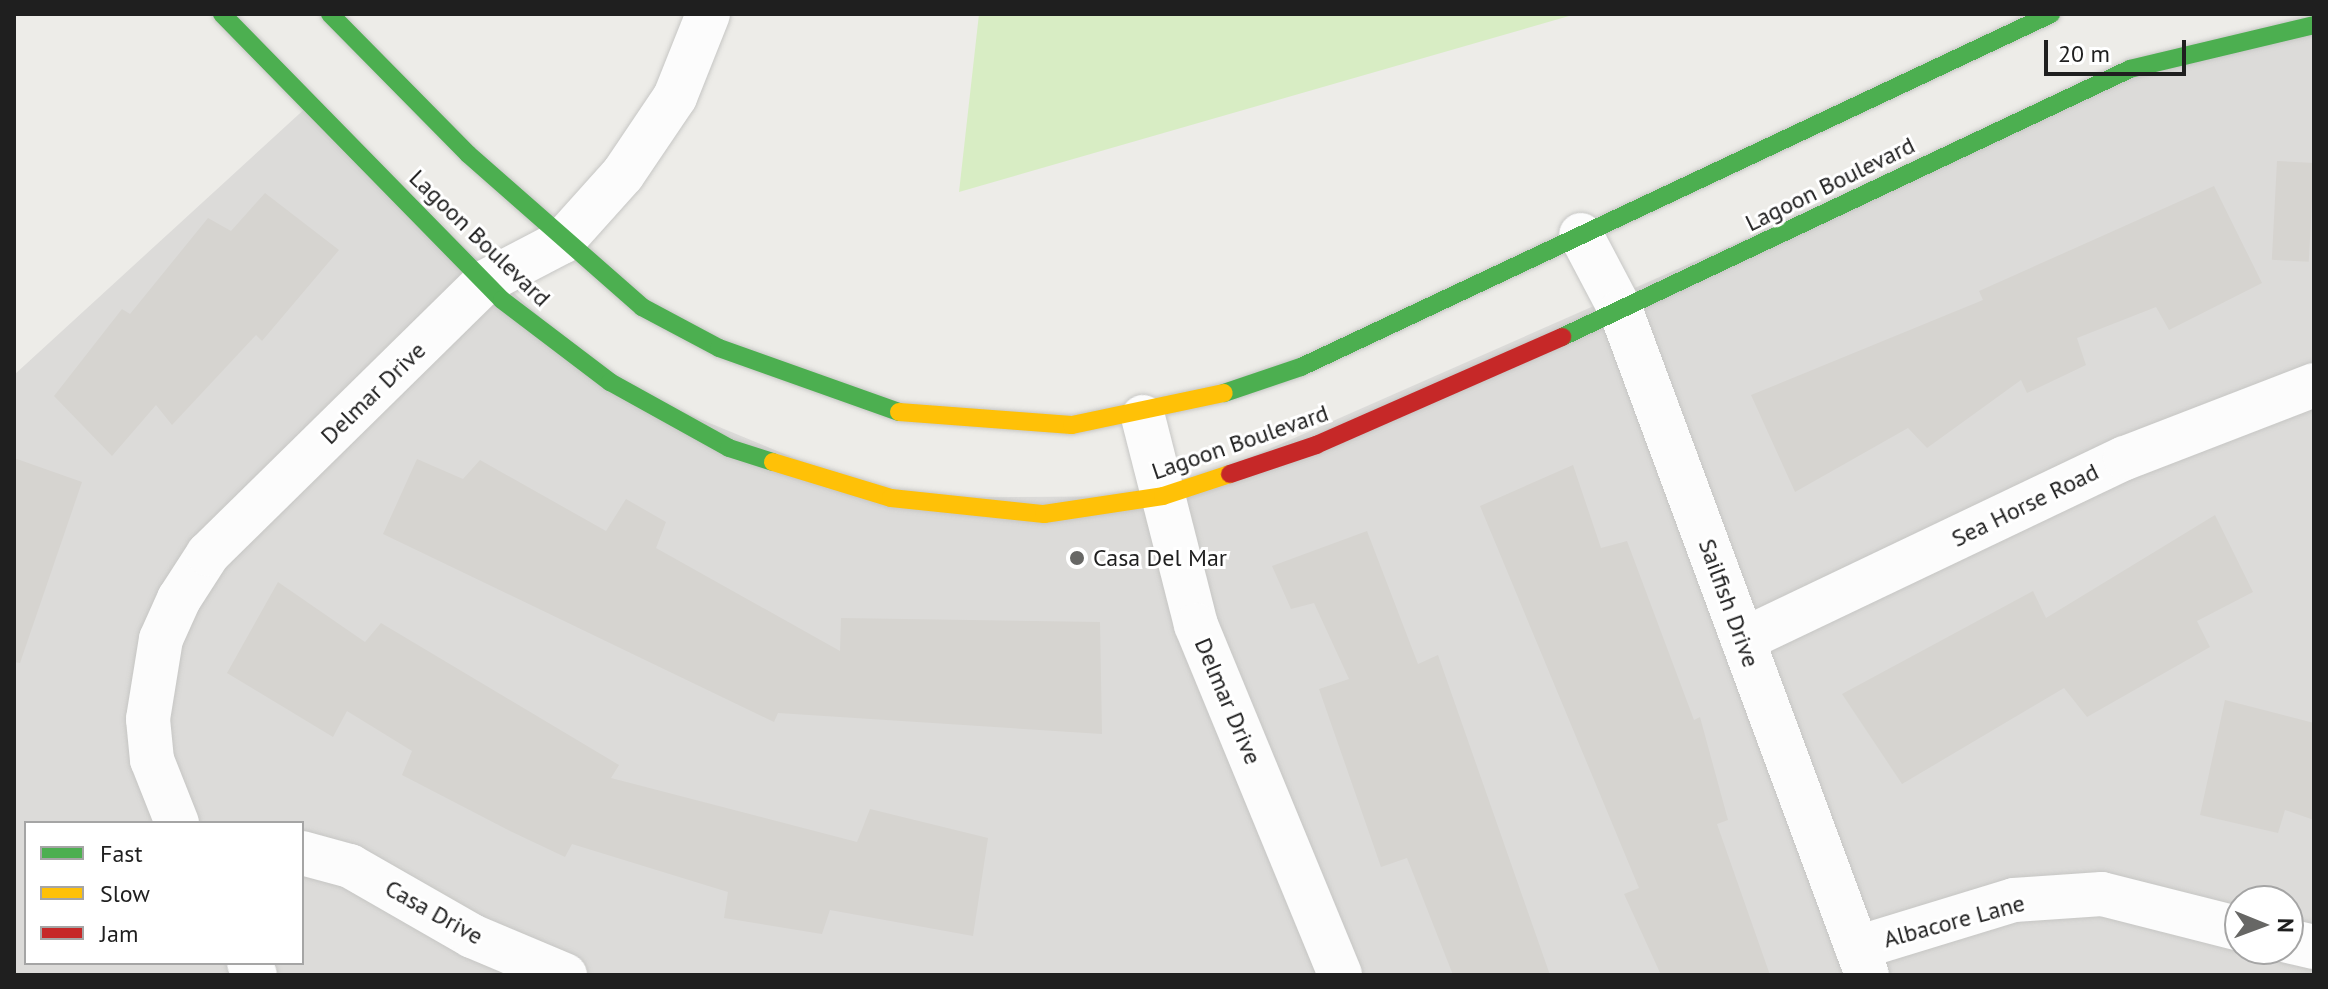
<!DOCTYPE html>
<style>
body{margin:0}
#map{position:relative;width:2328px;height:989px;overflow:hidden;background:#edece8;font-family:"PT Sans",sans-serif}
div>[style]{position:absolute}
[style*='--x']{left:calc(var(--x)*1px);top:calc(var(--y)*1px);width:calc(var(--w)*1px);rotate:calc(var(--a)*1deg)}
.residential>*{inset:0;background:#dcdbd9}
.grass>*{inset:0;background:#d8edc4}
.building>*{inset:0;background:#d6d4d0;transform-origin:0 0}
.roads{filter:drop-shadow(0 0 2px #c6c6c4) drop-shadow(0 0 2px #c6c6c4)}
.street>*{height:44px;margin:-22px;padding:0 22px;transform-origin:22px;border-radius:22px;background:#fcfcfc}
.fast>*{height:18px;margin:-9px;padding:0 9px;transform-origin:9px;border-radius:9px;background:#4caf50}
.slow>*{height:18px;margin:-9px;padding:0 9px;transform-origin:9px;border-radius:9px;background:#ffc107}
.jam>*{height:18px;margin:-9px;padding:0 9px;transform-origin:9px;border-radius:9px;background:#c62828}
.dots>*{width:22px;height:22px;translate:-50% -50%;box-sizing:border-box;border:4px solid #fff;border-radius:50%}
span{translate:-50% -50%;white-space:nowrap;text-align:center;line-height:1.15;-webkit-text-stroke:6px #fff;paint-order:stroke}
.street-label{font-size:24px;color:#1f1f1f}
.poi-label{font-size:24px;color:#1f1f1f}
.left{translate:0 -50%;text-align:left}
.frame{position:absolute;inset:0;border:16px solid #1f1f1f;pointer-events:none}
.legend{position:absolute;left:24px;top:821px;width:280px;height:144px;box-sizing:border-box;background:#fff;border:2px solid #a5a5a5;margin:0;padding:10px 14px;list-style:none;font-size:24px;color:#1f1f1f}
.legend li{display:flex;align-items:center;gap:16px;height:40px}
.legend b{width:40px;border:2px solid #a5a5a5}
.north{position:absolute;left:2224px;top:885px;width:80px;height:80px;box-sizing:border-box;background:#fff;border:2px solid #a5a5a5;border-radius:50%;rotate:91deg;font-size:22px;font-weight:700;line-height:32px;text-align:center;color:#1f1f1f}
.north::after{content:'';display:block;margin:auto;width:28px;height:36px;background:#676765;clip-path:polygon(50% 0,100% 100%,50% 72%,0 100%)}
.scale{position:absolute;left:2044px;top:40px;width:142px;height:36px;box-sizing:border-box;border:4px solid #1f1f1f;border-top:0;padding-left:10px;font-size:24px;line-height:28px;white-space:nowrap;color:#1f1f1f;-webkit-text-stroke:6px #fff;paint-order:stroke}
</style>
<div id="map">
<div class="residential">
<div style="clip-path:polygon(evenodd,2314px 25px,2314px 975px,14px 975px,14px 375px,310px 104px,610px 382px,891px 498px,1163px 496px,2070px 96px,2314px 25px,26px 823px,302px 823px,302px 963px,26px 963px,26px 823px,2314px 25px,2240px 901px,2288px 901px,2288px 949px,2240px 949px,2240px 901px)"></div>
</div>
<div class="grass">
<div style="clip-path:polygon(979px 14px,1576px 14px,959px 192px)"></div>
</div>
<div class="building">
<div style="left:2277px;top:161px;width:37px;height:99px;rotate:3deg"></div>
<div style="clip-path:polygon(2214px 186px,2262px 283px,2169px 330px,2156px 307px,2077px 338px,2086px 365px,2027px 393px,2021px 380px,1927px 448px,1908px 428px,1795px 492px,1751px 395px,1983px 300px,1979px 291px)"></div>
<div style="clip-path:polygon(265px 193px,339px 250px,262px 341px,256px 335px,172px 425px,156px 405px,112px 456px,54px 396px,122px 309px,130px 314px,208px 218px,231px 231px)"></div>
<div style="clip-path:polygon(14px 458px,82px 482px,20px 663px,14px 662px)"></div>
<div style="clip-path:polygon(417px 459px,463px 479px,480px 460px,606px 531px,626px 499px,666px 522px,656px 548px,840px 651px,841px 618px,1100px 622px,1102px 734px,778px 713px,774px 722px,383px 534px)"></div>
<div style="clip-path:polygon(1573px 465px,1601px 548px,1627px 541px,1694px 720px,1700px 717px,1728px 820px,1717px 824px,1770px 975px,1661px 975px,1624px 894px,1639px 888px,1480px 506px)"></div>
<div style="clip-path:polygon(2215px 515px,2253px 592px,2197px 621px,2210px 647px,2087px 717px,2064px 688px,1902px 784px,1842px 694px,2033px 591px,2046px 618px)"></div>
<div style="clip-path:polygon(1367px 531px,1418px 664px,1438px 655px,1550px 975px,1453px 975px,1407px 858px,1381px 867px,1319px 689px,1349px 679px,1314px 603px,1291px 609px,1272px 566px)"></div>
<div style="clip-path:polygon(278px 582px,365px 642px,381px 623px,619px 765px,611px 778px,857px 842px,870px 809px,988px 838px,973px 936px,830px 910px,822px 934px,724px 918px,728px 892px,572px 844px,565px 857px,510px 831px,402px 775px,412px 751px,347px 711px,333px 737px,227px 673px)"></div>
<div style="clip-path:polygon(2225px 700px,2314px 723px,2314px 820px,2285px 810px,2278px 833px,2200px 815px)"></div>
</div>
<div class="roads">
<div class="street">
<div style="--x:1581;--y:235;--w:86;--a:62.2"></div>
<div style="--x:1621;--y:311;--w:708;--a:69.67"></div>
<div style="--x:1143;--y:417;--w:215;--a:75.7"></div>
<div style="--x:1196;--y:625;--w:378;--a:67.6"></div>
<div style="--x:1743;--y:640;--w:423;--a:-25.5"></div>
<div style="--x:2125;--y:458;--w:203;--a:-21.1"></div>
<div style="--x:177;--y:823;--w:68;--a:-111.6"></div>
<div style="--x:152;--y:760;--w:41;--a:-95.6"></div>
<div style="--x:148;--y:719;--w:81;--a:-80.8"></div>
<div style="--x:161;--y:639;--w:44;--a:-65.8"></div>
<div style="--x:179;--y:599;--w:54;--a:-57.2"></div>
<div style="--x:208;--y:554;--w:388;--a:-44.5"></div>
<div style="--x:485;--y:282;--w:87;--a:-27.5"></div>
<div style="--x:562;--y:242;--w:91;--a:-48.1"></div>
<div style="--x:623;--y:174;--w:93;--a:-56"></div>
<div style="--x:675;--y:97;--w:89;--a:-68.3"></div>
<div style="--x:302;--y:853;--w:50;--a:15.2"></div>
<div style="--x:350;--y:866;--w:141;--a:29.8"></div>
<div style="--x:472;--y:936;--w:101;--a:22.8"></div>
<div style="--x:2288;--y:941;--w:27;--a:13"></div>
<div style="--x:1857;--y:948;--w:164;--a:-17"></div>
<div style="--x:2014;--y:900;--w:88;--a:-3.9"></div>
<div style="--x:2102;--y:894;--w:142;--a:14.2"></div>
<div style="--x:249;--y:963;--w:13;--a:63"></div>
</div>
<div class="fast">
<div style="--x:222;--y:14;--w:400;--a:45.6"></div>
<div style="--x:502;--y:300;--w:136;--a:37.2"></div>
<div style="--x:610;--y:382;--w:136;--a:29"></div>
<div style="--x:729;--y:448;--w:46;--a:17.7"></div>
<div style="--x:330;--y:14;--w:197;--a:45.4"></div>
<div style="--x:468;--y:154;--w:232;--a:41.3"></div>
<div style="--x:642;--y:307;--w:87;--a:28"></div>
<div style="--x:719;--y:348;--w:191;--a:19.6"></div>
<div style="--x:1562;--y:337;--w:628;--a:-25.26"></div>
<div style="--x:2130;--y:69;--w:189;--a:-13.4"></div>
<div style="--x:1224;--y:393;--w:81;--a:-18.7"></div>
<div style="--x:1301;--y:367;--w:829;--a:-25.2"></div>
</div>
<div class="slow">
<div style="--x:899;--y:412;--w:173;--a:4.3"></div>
<div style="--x:1072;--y:425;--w:155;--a:-11.9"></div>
<div style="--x:773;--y:462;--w:123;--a:17"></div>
<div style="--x:891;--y:498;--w:154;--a:6"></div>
<div style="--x:1044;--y:514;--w:120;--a:-8.6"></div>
<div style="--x:1163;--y:496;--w:71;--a:-18.2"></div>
</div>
<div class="jam">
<div style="--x:1230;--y:474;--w:91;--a:-18.6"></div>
<div style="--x:1316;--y:445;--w:269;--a:-23.7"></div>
</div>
</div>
<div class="dots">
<div style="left:1077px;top:558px;background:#676765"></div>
</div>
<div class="street-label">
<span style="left:1830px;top:184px;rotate:-26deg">Lagoon Boulevard</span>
<span style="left:480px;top:238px;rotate:44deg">Lagoon Boulevard</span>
<span style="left:373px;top:393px;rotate:-44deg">Delmar Drive</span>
<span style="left:1240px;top:442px;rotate:-19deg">Lagoon Boulevard</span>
<span style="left:2025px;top:505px;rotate:-26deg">Sea Horse Road</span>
<span style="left:1729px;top:603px;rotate:70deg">Sailfish Drive</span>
<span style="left:1228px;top:701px;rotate:67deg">Delmar Drive</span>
<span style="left:434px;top:912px;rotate:29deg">Casa Drive</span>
<span style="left:1954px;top:921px;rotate:-15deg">Albacore Lane</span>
</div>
<div class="poi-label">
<span class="left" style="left:1093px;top:558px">Casa Del Mar</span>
</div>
<div class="frame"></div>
<ul class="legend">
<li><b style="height:10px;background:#4caf50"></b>Fast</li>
<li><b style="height:10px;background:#ffc107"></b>Slow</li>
<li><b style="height:10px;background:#c62828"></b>Jam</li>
</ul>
<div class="north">N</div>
<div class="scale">20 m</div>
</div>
